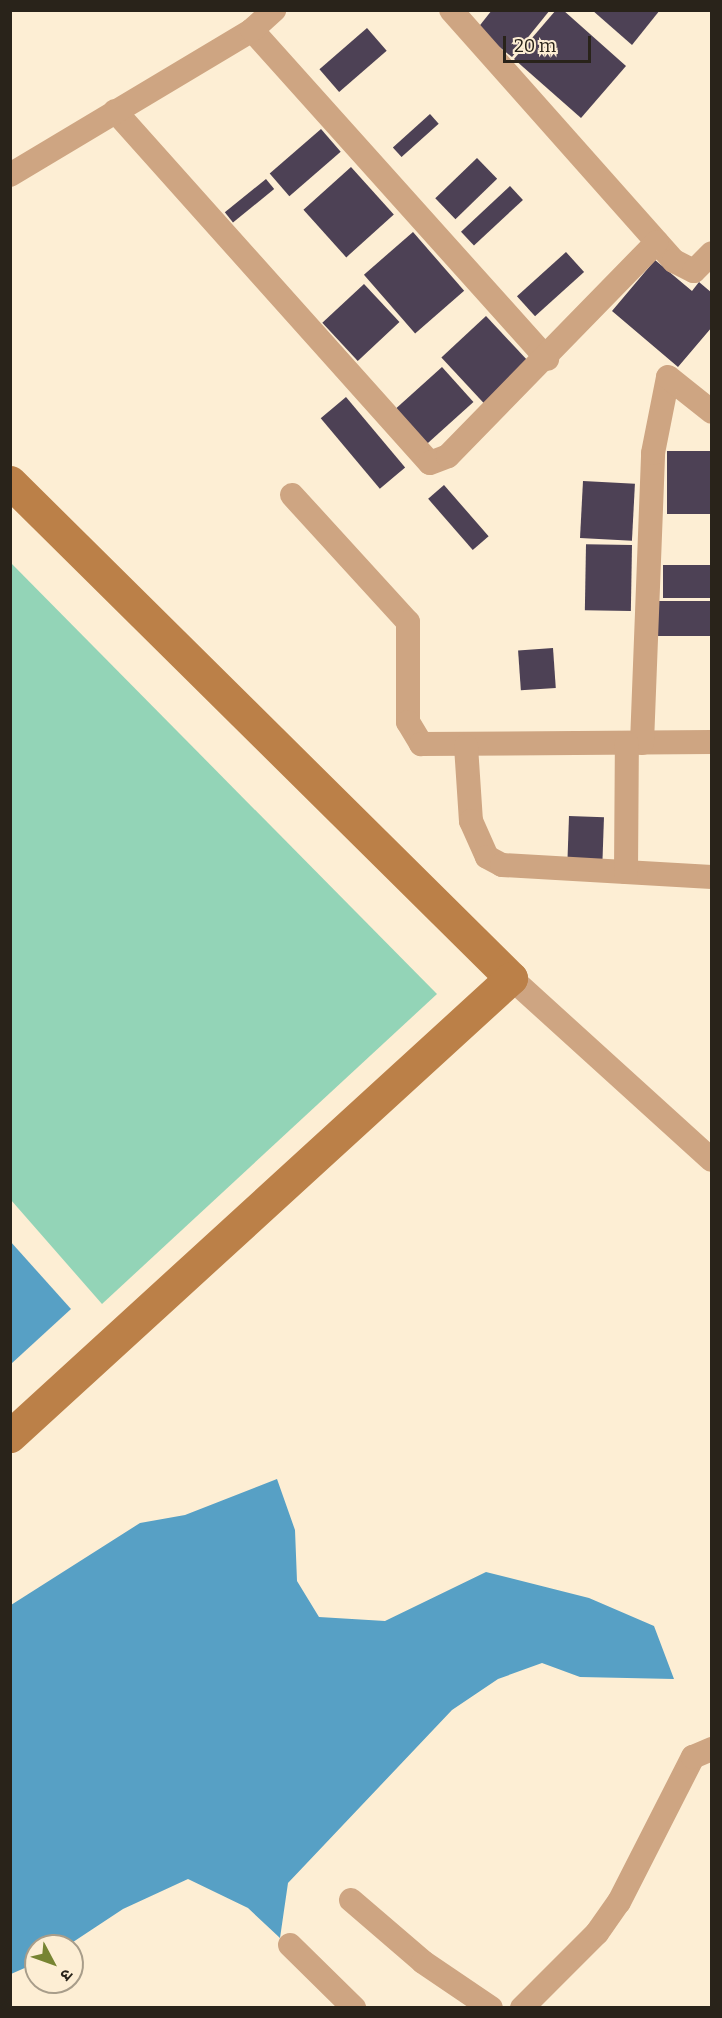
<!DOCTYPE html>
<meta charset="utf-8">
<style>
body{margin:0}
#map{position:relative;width:722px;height:2018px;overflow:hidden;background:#fdeed4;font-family:Bitter,"Noto Sans Devanagari",serif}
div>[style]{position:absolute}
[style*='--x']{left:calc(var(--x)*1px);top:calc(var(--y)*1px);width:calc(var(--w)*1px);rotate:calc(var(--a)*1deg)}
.green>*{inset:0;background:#93d4b7}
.water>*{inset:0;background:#57a0c5}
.building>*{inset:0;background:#4d4155;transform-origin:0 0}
.street>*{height:24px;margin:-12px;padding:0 12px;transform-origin:12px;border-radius:12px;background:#cea582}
.secondary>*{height:33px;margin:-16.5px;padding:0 16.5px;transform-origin:16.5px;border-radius:16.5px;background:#bb8048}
span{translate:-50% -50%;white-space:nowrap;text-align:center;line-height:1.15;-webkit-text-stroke:6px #fdeed4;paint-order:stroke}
.frame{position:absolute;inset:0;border:12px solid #29231a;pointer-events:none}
.north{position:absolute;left:24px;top:1934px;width:60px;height:60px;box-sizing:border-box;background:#fdeed4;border:2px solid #a89d8a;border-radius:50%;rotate:131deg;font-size:16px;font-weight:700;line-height:24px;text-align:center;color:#29231a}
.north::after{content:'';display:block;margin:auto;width:21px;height:27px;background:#778432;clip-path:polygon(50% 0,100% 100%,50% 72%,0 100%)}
.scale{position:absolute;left:503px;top:36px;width:88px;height:27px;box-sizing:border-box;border:3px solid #29231a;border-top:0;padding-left:8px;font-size:18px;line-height:21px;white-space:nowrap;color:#29231a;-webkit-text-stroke:4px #fdeed4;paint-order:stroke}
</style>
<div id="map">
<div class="green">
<div style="clip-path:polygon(10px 562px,437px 994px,102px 1304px,11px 1200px)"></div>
</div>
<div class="water">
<div style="clip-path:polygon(10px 1241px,71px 1309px,11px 1364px,10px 1364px)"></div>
<div style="clip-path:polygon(277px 1479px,295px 1530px,297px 1581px,319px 1617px,385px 1621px,486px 1572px,589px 1598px,654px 1626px,674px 1679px,580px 1677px,542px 1663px,498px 1679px,452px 1710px,288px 1883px,280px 1938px,248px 1908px,188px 1879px,123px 1909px,67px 1946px,36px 1946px,36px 1963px,11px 1974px,11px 1605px,140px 1523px,185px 1515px)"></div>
</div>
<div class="building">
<div style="clip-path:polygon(492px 10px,550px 10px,512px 57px,477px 29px)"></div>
<div style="clip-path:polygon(556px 10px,563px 10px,626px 66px,581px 118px,514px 59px)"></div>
<div style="clip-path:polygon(592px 10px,660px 10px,632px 45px)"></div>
<div style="left:367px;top:28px;width:30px;height:63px;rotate:49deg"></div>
<div style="left:430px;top:114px;width:13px;height:50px;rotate:48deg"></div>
<div style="left:321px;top:129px;width:30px;height:68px;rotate:49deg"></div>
<div style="left:477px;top:158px;width:29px;height:58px;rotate:46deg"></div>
<div style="left:351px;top:167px;width:64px;height:64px;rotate:48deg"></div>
<div style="left:266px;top:179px;width:13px;height:53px;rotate:51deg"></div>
<div style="left:510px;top:186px;width:19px;height:67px;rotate:47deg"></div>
<div style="left:413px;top:232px;width:78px;height:65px;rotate:49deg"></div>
<div style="left:566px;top:252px;width:27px;height:66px;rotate:48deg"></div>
<div style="clip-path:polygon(655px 260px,692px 291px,699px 282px,712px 293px,712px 327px,678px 367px,612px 311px)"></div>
<div style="left:364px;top:284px;width:52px;height:57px;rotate:47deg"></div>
<div style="left:486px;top:316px;width:62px;height:61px;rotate:47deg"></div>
<div style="left:442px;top:367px;width:47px;height:62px;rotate:48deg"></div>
<div style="left:346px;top:397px;width:92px;height:33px;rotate:50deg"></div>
<div style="left:667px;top:451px;width:45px;height:63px"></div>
<div style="left:583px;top:481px;width:52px;height:57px;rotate:3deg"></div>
<div style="left:444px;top:485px;width:68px;height:21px;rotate:49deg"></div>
<div style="left:632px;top:545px;width:66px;height:46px;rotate:91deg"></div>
<div style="left:663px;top:565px;width:49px;height:33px"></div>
<div style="left:712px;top:601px;width:35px;height:55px;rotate:90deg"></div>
<div style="left:553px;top:648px;width:40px;height:35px;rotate:86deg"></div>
<div style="left:569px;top:816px;width:35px;height:46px;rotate:2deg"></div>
</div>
<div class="street">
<div style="--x:451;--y:10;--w:336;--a:48.4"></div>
<div style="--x:674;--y:261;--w:22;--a:27"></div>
<div style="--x:694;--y:271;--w:25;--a:-45"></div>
<div style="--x:252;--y:30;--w:442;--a:48.1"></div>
<div style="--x:115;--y:111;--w:472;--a:48.2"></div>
<div style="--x:430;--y:463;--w:19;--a:-21"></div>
<div style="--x:448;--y:456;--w:299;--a:-45.7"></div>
<div style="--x:10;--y:175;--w:282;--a:-30.9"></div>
<div style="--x:252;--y:30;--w:30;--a:-42"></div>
<div style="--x:292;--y:495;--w:172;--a:47.6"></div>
<div style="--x:408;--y:622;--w:100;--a:90"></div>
<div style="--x:408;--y:722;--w:26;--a:59"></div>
<div style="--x:421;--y:744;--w:291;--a:-0.4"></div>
<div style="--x:642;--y:743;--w:290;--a:-87.8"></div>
<div style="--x:653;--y:453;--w:77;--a:-78.8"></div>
<div style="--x:668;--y:377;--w:56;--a:38.5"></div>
<div style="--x:466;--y:746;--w:75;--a:86.2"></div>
<div style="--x:471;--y:821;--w:39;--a:66"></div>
<div style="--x:487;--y:857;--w:17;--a:28"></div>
<div style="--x:502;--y:865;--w:210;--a:3.3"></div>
<div style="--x:626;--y:872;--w:128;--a:-89.6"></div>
<div style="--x:511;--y:978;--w:271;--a:42.2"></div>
<div style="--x:351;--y:1900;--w:95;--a:40.7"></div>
<div style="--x:423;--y:1962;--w:82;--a:34.1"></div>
<div style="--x:290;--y:1945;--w:90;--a:44.5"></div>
<div style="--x:522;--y:2008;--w:106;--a:-45"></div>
<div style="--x:597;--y:1933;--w:38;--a:-55"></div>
<div style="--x:619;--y:1902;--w:163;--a:-63"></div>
<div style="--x:693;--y:1757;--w:21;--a:-23"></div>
</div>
<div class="secondary">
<div style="--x:10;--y:482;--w:705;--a:44.71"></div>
<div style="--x:511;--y:978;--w:679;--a:137.57"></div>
</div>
<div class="frame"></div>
<div class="north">उ</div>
<div class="scale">20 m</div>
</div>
